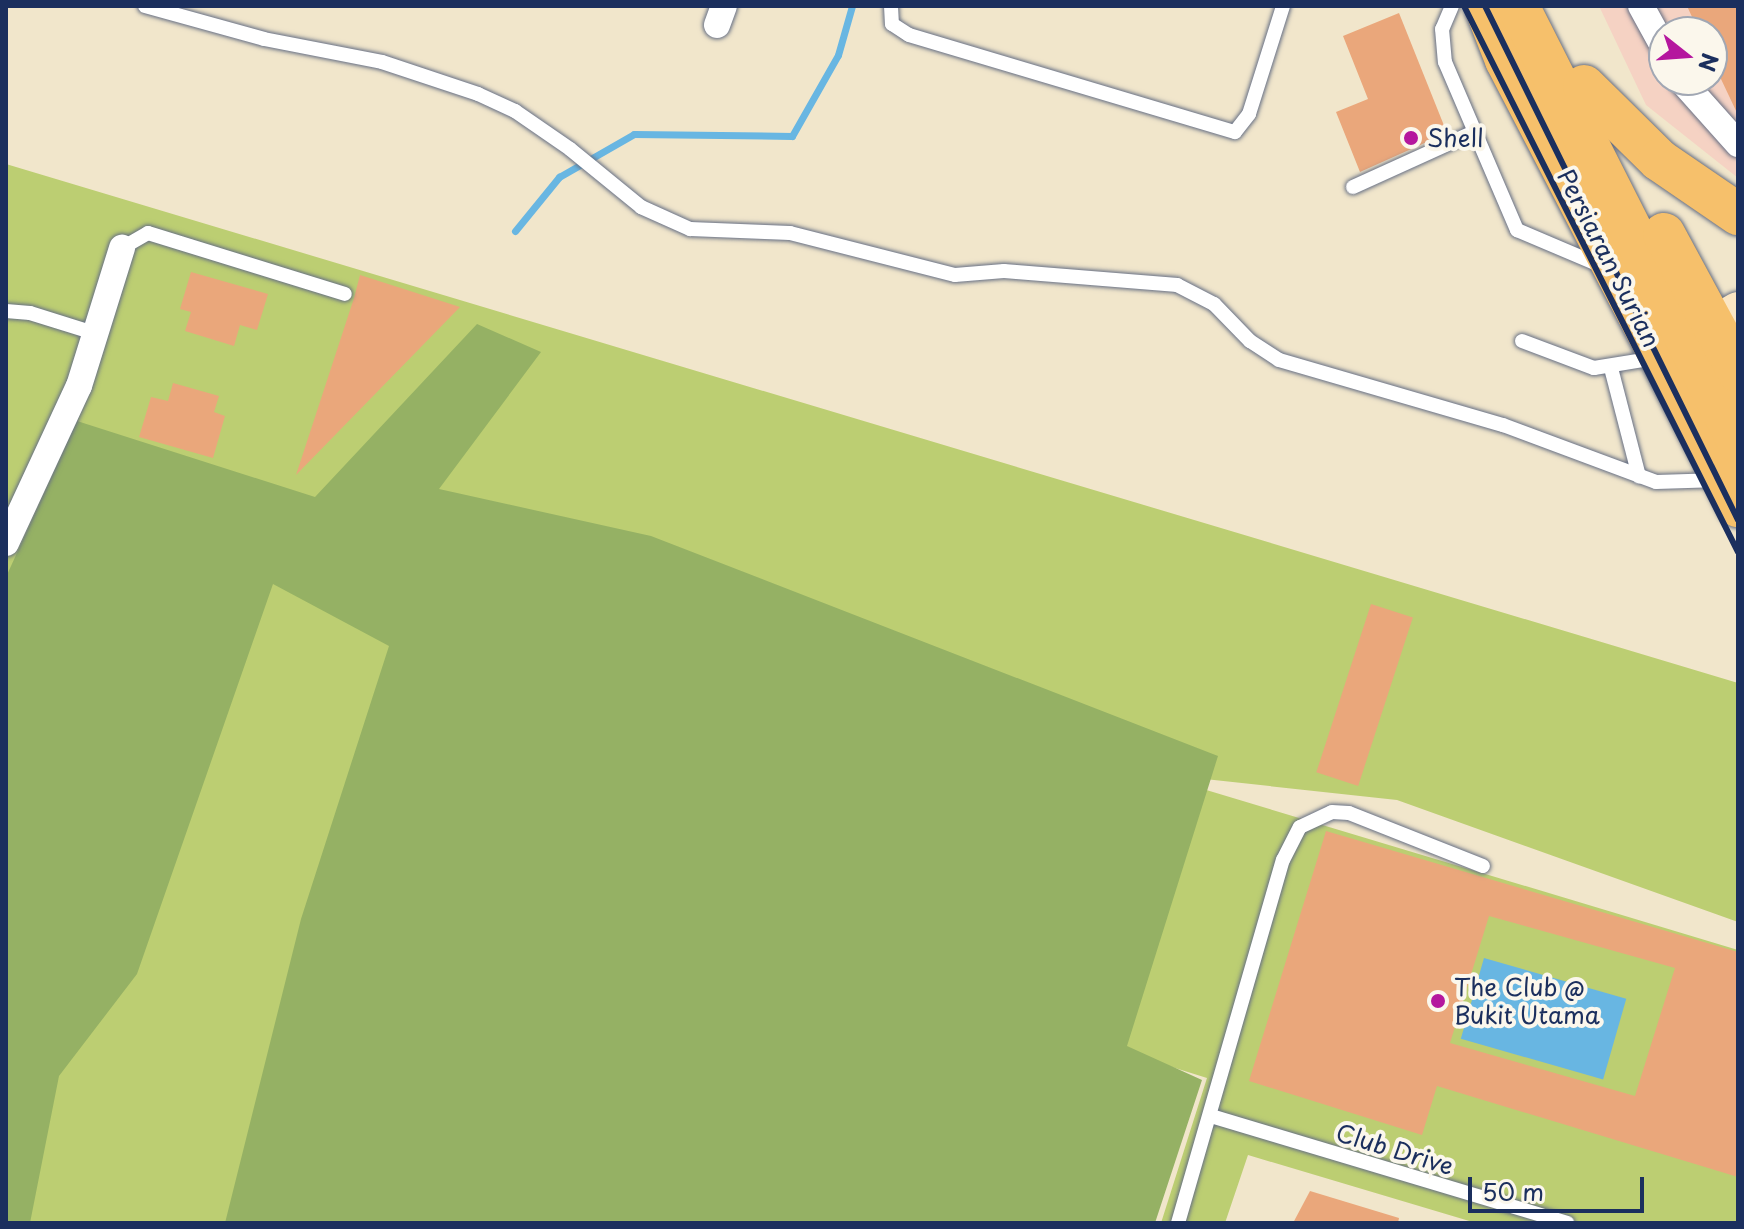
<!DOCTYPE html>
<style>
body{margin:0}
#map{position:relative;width:1744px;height:1229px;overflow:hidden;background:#f1e6cb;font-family:"Playpen Sans",sans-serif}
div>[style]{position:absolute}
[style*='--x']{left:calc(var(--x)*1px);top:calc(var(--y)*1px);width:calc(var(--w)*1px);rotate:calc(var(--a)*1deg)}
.built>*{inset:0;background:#f5d2c3}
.green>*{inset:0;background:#bcce72}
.forest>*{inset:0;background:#95b164}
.water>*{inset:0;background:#68b6e2;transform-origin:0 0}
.stream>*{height:7px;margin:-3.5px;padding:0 3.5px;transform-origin:3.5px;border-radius:3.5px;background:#68b6e2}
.building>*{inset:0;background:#eaa77b;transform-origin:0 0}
.roads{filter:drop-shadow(0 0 2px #666f84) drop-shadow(0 0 2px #666f84)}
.lane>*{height:14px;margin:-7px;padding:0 7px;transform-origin:7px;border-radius:7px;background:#fff}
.street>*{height:26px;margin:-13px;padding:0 13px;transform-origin:13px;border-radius:13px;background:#fff}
.secondary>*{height:38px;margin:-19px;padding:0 19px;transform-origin:19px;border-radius:19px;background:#fbe6c4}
.primary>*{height:42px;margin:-21px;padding:0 21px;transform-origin:21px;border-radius:21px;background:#f6c06b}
.rail>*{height:6px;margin:-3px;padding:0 3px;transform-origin:3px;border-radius:3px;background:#1b2f5e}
.dots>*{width:22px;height:22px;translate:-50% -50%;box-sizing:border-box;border:4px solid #fbf7ec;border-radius:50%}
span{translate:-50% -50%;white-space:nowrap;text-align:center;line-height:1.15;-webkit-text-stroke:8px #fbf7ec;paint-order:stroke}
.poi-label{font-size:24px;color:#1b2f5e}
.left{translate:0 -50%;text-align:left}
.street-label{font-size:24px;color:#1b2f5e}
.frame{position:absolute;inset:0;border:8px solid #1b2f5e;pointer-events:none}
.north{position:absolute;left:1648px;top:16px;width:80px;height:80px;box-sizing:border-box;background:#fbf7ec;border:2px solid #a1a7b3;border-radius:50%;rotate:107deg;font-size:22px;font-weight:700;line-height:32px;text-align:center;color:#1b2f5e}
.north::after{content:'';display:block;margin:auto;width:28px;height:36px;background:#b5179e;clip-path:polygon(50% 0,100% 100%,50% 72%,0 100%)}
.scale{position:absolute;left:1468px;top:1177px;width:176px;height:36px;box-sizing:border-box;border:4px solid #1b2f5e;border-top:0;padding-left:10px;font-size:24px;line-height:28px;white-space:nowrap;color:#1b2f5e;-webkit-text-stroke:6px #fbf7ec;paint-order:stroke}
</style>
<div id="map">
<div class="built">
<div style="clip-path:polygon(evenodd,1599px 6px,1738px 6px,1738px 178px,1646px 105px,1599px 6px,1664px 32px,1712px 32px,1712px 80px,1664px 80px,1664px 32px)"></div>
</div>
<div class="green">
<div style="clip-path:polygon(6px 164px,1738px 683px,1738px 922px,1397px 800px,1177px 776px,1106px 1049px,1151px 1223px,6px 1223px)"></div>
<div style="clip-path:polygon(1203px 789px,1738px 950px,1738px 1223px,1476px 1223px,1248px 1155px,1225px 1223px,1161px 1223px,1207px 1078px,1124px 1052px)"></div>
</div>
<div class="forest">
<div style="clip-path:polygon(477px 324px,541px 352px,439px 489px,651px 536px,1218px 756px,1127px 1046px,1202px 1080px,1155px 1223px,225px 1223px,301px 919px,389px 646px,273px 584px,137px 974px,59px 1076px,30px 1223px,6px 1223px,6px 577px,77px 421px,315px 497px)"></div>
</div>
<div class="water">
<div style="left:1484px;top:958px;width:148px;height:84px;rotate:16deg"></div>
</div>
<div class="stream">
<div style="--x:515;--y:231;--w:70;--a:-50.8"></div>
<div style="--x:559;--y:177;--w:86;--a:-29.8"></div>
<div style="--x:634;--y:134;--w:158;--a:0.7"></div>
<div style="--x:792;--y:136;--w:93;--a:-60.4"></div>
<div style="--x:838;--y:55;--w:51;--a:-74.1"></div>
</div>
<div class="building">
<div style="clip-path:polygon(1687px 6px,1738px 6px,1738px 115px,1712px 60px,1712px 32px,1699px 32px)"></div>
<div style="clip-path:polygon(1399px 13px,1447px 133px,1360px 172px,1336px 112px,1368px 99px,1343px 36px)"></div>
<div style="clip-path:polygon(191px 272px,268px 294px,257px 330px,240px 325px,234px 346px,185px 331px,191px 312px,180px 309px)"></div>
<div style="clip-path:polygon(360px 275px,460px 307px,296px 475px,354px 298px)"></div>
<div style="clip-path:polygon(173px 383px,219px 396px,214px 412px,225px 416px,213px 458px,139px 437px,151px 397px,168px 401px)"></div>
<div style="left:1371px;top:604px;width:44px;height:177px;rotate:18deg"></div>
<div style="clip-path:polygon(evenodd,1326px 831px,1738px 952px,1738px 1177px,1437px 1086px,1422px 1135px,1249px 1081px,1326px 831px,1489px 916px,1675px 968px,1635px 1096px,1450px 1043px,1489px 916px)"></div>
<div style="clip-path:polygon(1310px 1191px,1399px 1218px,1398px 1223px,1293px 1223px)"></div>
</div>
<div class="roads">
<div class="lane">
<div style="--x:145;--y:6;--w:123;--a:15.5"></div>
<div style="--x:264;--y:39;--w:120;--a:11"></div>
<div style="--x:382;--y:62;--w:101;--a:18.4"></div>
<div style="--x:478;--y:94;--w:41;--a:24.7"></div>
<div style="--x:515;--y:111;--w:67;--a:34.6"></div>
<div style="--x:570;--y:149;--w:92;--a:39.2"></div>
<div style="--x:641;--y:207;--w:54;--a:24.2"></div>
<div style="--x:690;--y:229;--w:100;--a:2.3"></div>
<div style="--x:790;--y:233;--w:170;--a:14.3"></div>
<div style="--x:955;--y:275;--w:49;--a:-4.7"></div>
<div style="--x:1004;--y:271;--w:174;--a:4.6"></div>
<div style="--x:1177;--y:285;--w:42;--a:27.2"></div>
<div style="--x:1214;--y:304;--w:52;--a:45.8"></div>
<div style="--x:1250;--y:341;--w:35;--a:33"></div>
<div style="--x:1279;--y:360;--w:233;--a:16.2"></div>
<div style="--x:1503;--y:425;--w:163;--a:20.4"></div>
<div style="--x:1656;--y:482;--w:64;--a:-1.8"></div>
<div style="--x:891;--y:6;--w:18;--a:87"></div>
<div style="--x:892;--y:24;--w:20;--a:33"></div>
<div style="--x:909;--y:35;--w:340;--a:16.6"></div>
<div style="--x:1235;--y:132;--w:23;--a:-52"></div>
<div style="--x:1249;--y:114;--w:113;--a:-72.5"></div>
<div style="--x:1452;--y:6;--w:25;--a:113"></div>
<div style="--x:1442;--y:29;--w:33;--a:85"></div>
<div style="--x:1445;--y:62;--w:183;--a:66.8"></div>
<div style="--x:1517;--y:230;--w:95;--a:23"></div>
<div style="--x:1353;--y:187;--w:133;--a:-24.4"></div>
<div style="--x:122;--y:248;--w:30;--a:-30"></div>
<div style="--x:148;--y:233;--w:206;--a:17.2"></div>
<div style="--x:6;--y:311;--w:24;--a:5"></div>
<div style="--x:30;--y:313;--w:70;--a:17.4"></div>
<div style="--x:1522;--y:341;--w:77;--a:20.6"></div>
<div style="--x:1594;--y:368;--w:63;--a:-9.2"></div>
<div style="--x:1611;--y:368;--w:112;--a:75.5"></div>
<div style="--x:1211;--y:1116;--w:372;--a:16.7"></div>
<div style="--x:1178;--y:1223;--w:378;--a:-73.9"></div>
<div style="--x:1283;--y:860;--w:37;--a:-63"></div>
<div style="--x:1300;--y:827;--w:35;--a:-25"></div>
<div style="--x:1332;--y:812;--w:17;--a:3"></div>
<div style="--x:1349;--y:813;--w:144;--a:21.6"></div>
</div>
<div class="street">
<div style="--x:1641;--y:6;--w:48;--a:61.3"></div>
<div style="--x:717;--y:25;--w:20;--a:-70"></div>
<div style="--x:1681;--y:80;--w:86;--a:48.3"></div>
<div style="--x:6;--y:543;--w:173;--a:-65.1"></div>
<div style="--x:79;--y:386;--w:145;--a:-72.7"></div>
</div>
<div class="secondary">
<div style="--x:1687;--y:341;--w:59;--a:-30.5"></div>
</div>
<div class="primary">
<div style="--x:1485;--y:6;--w:58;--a:68.7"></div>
<div style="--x:1506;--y:60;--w:503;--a:62.52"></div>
<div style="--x:1518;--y:6;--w:488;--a:63.2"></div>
<div style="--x:1584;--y:86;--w:105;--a:44.6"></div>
<div style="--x:1659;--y:160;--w:96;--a:34.4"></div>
<div style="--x:1664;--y:234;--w:156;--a:61.6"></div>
</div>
</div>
<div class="rail">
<div style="--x:1464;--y:6;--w:611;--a:63.35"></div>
<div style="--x:1485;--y:6;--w:573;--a:63.79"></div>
</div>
<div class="dots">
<div style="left:1411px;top:138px;background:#b5179e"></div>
<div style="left:1438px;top:1001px;background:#b5179e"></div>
</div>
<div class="poi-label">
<span class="left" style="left:1427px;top:138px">Shell</span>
<span class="left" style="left:1454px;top:1001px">The Club @<br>Bukit Utama</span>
</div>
<div class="street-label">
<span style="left:1609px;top:258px;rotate:63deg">Persiaran Surian</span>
<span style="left:1395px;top:1149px;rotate:17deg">Club Drive</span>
</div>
<div class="frame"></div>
<div class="north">N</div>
<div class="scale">50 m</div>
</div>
